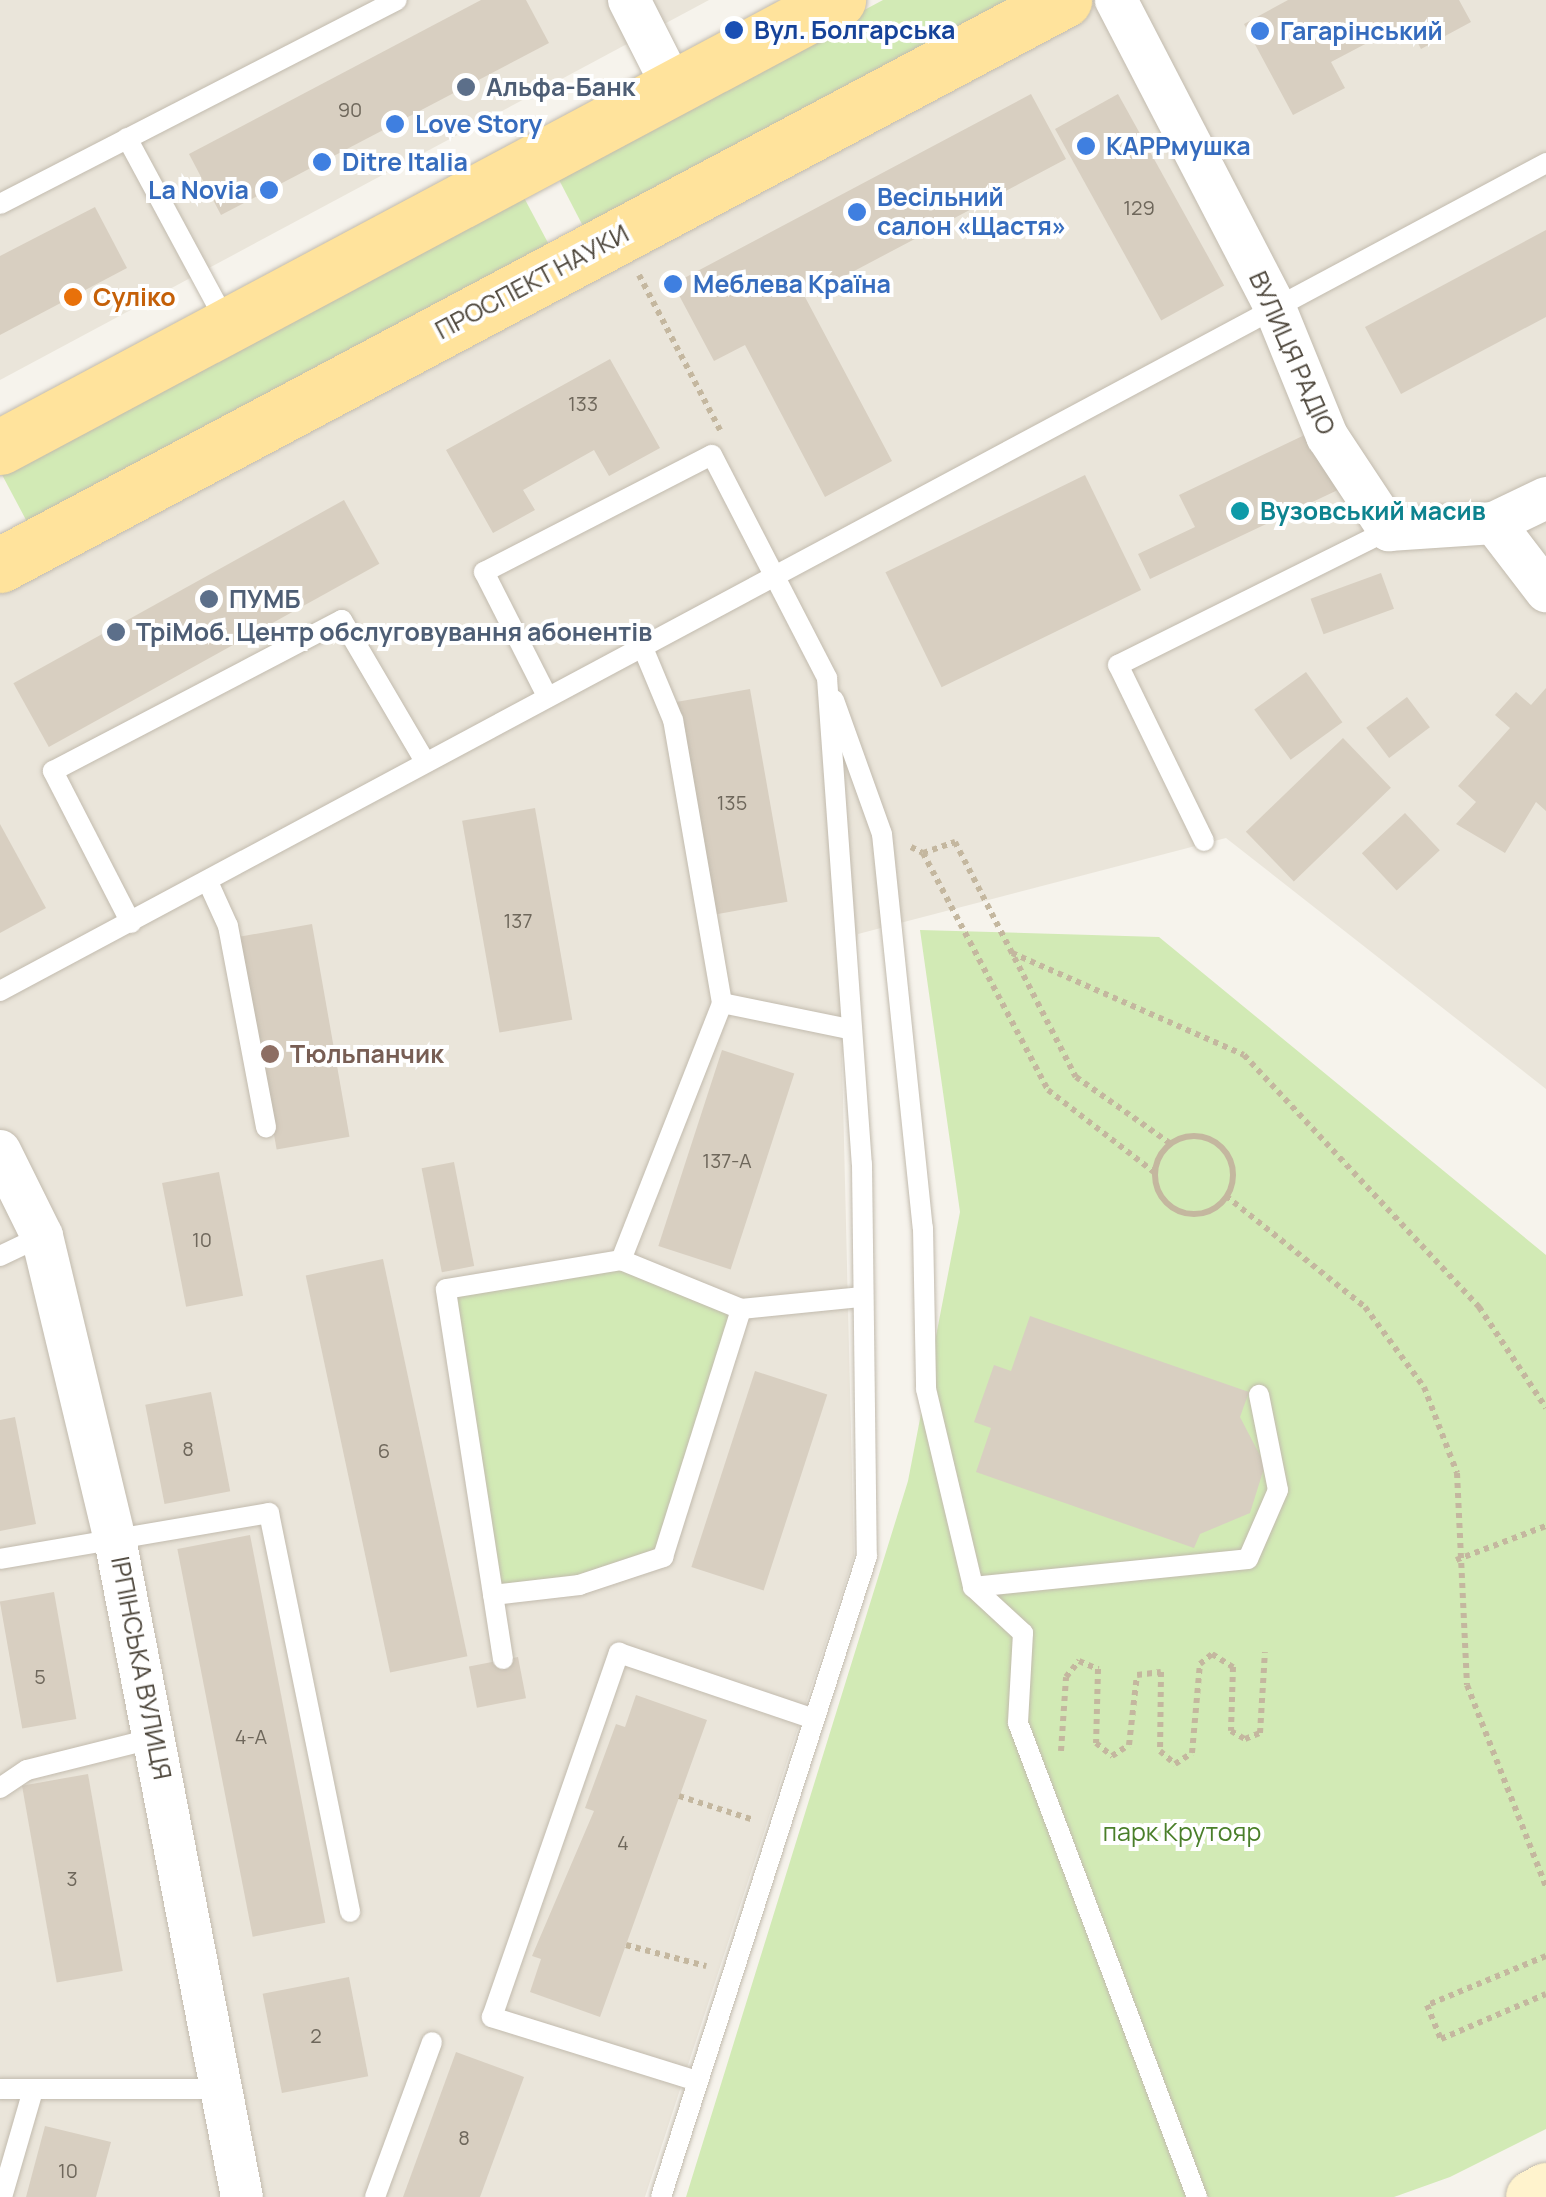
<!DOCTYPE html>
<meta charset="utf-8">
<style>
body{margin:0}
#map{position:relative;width:1546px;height:2197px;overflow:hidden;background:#f6f3ec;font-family:Manrope,sans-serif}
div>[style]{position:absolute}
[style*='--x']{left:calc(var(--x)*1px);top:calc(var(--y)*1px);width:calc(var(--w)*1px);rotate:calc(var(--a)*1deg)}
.residential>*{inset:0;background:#eae5da}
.green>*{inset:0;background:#d2eab5;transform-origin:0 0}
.building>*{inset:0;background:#d8cfc1;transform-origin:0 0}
.path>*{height:6px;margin-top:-3px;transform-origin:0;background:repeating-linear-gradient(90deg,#c4b79f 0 5px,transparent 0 10px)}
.path>.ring{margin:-3px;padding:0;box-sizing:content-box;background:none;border:6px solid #c4b79f;border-radius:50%}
.roads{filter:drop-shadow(0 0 2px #c2bbae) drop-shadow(0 0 2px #c2bbae)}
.lane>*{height:20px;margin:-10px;padding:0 10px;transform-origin:10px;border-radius:10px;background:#fff}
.street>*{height:42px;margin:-21px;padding:0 21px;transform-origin:21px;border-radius:21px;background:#fff}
.secondary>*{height:55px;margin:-27.5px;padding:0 27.5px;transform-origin:27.5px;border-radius:27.5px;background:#fff3cd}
.primary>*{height:55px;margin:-27.5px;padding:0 27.5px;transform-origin:27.5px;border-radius:27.5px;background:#ffe39c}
.dots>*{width:28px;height:28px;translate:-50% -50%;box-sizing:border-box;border:5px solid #fff;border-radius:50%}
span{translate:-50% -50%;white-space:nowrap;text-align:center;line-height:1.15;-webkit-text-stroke:8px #fff;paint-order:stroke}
.number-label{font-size:20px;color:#6e675b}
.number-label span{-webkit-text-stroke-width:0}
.transit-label{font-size:25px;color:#164399;font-weight:700}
.left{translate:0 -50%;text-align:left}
.shop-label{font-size:25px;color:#366cbe;font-weight:700}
.right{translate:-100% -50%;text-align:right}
.service-label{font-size:25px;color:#4e5e75;font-weight:700}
.street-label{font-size:25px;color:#4b4439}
.food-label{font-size:25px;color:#c56008;font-weight:700}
.culture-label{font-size:25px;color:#0d838f;font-weight:700}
.education-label{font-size:25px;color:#785e54;font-weight:700}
.park-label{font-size:25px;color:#4a7f2a}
</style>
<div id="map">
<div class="residential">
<div style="clip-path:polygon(0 0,709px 0,0 380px)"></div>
<div style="clip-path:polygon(1103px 0,1546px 0,1546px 1089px,1226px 838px,858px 934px,842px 1058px,854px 1556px,645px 2197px,0 2197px,0 580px)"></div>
</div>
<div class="green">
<div style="clip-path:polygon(883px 0,1016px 0,585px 230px,556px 174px)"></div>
<div style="left:521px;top:192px;width:64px;height:591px;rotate:62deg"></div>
<div style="clip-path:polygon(920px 930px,1159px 937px,1546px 1255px,1546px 2129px,1450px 2177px,1394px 2197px,686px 2197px,908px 1481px,960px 1212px)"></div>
<div style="clip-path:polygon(621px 1260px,740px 1309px,663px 1557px,493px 1595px,446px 1289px)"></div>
</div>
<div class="building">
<div style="clip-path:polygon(481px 0,526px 0,549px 43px,221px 215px,189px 154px)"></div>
<div style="clip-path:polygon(1288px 0,1459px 0,1471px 22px,1421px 49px,1407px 22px,1331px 62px,1345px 88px,1293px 115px,1244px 24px)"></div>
<div style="clip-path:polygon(1031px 94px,1066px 159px,805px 297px,892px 461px,825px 497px,745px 345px,714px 361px,673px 284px)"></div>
<div style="left:1118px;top:94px;width:219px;height:72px;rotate:61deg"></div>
<div style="clip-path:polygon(95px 207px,127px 268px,0 335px,0 256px)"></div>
<div style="clip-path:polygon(1546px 230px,1546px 317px,1401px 394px,1365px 327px)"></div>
<div style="clip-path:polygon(610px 359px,660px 448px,609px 476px,594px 450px,523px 490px,535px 510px,493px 533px,446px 450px)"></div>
<div style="clip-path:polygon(1315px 430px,1342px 488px,1150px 579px,1138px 554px,1195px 527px,1179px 495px)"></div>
<div style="left:1085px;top:475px;width:128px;height:222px;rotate:64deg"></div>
<div style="left:344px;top:500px;width:73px;height:378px;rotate:61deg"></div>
<div style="left:1381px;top:573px;width:38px;height:75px;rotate:70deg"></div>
<div style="left:1306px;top:672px;width:62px;height:64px;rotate:54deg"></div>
<div style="clip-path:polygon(1546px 688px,1546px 811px,1536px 802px,1505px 853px,1456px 824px,1476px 802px,1458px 786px,1510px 728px,1495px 715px,1516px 692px,1531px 705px)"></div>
<div style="left:750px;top:689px;width:216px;height:75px;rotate:80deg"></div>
<div style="left:1407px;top:697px;width:38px;height:51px;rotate:53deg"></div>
<div style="left:1343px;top:738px;width:69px;height:135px;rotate:46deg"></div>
<div style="left:535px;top:808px;width:215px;height:74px;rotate:80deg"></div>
<div style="left:1405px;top:813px;width:51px;height:59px;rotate:47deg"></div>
<div style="clip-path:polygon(0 824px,46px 908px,0 933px)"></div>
<div style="left:312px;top:924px;width:216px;height:74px;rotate:80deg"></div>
<div style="left:722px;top:1050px;width:76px;height:206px;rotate:18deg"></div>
<div style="left:454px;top:1162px;width:106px;height:33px;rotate:79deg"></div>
<div style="left:219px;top:1172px;width:126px;height:58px;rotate:79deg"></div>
<div style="left:383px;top:1259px;width:406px;height:79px;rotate:78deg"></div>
<div style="clip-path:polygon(1030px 1316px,1249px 1392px,1240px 1417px,1265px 1465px,1250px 1513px,1200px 1534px,1194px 1548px,976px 1472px,991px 1428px,974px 1422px,994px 1365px,1011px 1371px)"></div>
<div style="left:755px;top:1371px;width:76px;height:206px;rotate:18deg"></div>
<div style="left:211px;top:1392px;width:101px;height:67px;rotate:79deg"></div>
<div style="clip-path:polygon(15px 1417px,36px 1524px,0 1531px,0 1420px)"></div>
<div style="left:250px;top:1535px;width:395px;height:74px;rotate:79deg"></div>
<div style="left:54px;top:1592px;width:129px;height:55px;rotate:80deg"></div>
<div style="left:518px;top:1657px;width:42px;height:50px;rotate:79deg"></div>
<div style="clip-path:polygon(636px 1695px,707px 1720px,600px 2017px,530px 1992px,541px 1959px,532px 1956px,594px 1811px,585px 1808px,616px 1724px,625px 1727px)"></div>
<div style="left:88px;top:1774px;width:200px;height:67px;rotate:80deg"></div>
<div style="left:349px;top:1977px;width:101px;height:88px;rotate:79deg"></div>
<div style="clip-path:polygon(456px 2052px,524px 2077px,480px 2197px,403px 2197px)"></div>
<div style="clip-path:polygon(45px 2126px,111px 2142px,96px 2197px,26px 2197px)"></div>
</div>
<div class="path">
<div style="--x:639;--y:275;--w:175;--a:62.4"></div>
<div style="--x:911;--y:847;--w:13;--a:27"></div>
<div style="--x:923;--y:853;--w:268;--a:62.2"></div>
<div style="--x:1048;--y:1090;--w:135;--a:37.8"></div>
<div style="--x:923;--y:853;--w:34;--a:-19"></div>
<div style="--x:955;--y:842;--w:264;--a:62.8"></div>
<div style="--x:1076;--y:1077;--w:116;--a:35.2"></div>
<div style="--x:1012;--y:953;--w:253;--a:23.7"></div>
<div style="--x:1244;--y:1055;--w:345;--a:47"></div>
<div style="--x:1479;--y:1307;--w:121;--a:56.4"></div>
<div class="ring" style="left:1155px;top:1136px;width:72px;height:72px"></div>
<div style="--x:1226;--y:1196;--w:178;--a:38.6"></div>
<div style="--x:1365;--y:1307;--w:99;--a:53.6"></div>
<div style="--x:1424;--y:1387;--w:92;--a:69"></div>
<div style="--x:1457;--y:1473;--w:212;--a:87.3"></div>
<div style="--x:1467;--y:1685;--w:217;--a:68.6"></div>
<div style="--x:1456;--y:1560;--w:96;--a:-20.7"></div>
<div style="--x:1061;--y:1751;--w:74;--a:-86.1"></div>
<div style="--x:1066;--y:1677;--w:21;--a:-51"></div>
<div style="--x:1079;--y:1661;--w:21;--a:23"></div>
<div style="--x:1098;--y:1669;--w:74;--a:91.5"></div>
<div style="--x:1096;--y:1743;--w:21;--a:39"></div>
<div style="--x:1112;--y:1756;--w:20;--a:-33"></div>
<div style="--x:1129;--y:1745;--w:70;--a:-83.5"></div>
<div style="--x:1137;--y:1675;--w:24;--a:-7"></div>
<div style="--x:1161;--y:1672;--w:79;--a:90.7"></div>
<div style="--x:1160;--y:1751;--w:20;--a:41"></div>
<div style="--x:1175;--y:1764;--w:20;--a:-33"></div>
<div style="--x:1192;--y:1753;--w:89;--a:-84.9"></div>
<div style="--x:1200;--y:1664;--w:16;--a:-40"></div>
<div style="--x:1212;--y:1654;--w:25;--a:32"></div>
<div style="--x:1233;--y:1667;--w:64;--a:91.8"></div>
<div style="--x:1231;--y:1731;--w:16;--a:30"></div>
<div style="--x:1245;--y:1739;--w:16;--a:-22"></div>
<div style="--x:1260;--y:1733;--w:81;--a:-86.5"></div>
<div style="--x:679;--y:1796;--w:79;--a:17.7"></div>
<div style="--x:626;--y:1945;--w:83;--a:14.7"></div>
<div style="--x:1546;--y:1956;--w:129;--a:157.6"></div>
<div style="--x:1427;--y:2005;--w:37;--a:68"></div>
<div style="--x:1441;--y:2039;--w:114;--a:-23.2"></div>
</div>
<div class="roads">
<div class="lane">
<div style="--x:127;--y:138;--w:211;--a:61.7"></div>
<div style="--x:0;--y:204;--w:446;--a:-27.2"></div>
<div style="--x:546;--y:694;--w:137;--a:-116.9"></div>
<div style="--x:484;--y:572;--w:256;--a:-27.2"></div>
<div style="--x:712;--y:455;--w:251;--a:62.7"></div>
<div style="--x:827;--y:678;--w:487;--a:85.9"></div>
<div style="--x:862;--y:1164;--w:392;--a:89.3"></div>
<div style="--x:867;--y:1556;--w:673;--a:107.82"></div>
<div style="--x:834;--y:700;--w:142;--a:70.3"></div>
<div style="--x:882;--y:834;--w:396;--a:84.1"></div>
<div style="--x:923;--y:1228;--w:161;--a:88.9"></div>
<div style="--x:926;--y:1389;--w:204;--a:76.6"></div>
<div style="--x:973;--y:1587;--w:68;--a:42.6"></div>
<div style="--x:1023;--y:1633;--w:90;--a:93.2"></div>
<div style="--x:1018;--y:1723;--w:507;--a:69.31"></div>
<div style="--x:1204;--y:841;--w:196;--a:-116"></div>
<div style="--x:1118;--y:665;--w:303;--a:-26.5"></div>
<div style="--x:208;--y:882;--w:48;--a:65.6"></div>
<div style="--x:228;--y:926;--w:205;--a:79.3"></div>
<div style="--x:131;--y:923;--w:171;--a:-117.2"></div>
<div style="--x:53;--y:771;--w:326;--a:-27.6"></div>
<div style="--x:342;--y:620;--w:162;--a:59.6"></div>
<div style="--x:0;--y:991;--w:1754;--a:-28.17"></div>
<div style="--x:722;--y:1003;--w:130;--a:11.6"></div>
<div style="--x:0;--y:1256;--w:47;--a:-25.5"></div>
<div style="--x:621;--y:1260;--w:276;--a:-68.5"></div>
<div style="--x:722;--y:1003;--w:287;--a:-99.8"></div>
<div style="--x:673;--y:720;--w:83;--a:-112.6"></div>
<div style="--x:0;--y:1559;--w:273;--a:-9.7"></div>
<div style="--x:269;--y:1513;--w:407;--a:78.5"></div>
<div style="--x:973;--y:1587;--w:276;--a:-5.8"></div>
<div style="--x:1248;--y:1559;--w:75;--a:-66.5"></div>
<div style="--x:1278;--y:1490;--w:97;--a:-101.3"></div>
<div style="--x:493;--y:1595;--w:87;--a:-6.6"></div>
<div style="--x:579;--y:1585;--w:89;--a:-18.4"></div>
<div style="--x:663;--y:1557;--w:260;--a:-72.5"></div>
<div style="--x:503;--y:1659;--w:374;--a:-98.8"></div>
<div style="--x:446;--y:1289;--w:177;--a:-9.4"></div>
<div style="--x:621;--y:1260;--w:130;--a:22.2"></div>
<div style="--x:741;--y:1309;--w:122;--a:-5.7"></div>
<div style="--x:0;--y:1788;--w:32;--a:-34"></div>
<div style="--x:27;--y:1770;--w:132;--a:-14"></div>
<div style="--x:697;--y:2081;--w:215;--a:-162.7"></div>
<div style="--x:492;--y:2017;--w:386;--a:-70.8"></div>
<div style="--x:619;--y:1653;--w:206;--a:18.7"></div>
<div style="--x:0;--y:2089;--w:222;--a:0"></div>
<div style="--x:2;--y:2197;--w:107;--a:-73.8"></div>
<div style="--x:375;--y:2197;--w:165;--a:-69.8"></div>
</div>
<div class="street">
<div style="--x:629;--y:0;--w:97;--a:63.2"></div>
<div style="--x:1116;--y:0;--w:341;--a:62.6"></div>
<div style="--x:1273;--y:303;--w:144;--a:67.9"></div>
<div style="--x:1327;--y:436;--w:113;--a:56.6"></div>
<div style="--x:1389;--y:530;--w:105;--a:-3.8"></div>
<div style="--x:1494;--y:523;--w:86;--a:52.6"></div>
<div style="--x:1494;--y:523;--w:58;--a:-25.7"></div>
<div style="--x:0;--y:1151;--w:95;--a:63.7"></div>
<div style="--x:42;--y:1236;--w:312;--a:76.5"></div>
<div style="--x:115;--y:1539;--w:670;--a:79.08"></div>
</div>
<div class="secondary">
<div style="--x:1533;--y:2197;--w:15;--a:-28"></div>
</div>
<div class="primary">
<div style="--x:0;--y:447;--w:950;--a:-28.08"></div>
<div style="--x:0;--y:565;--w:1205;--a:-27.97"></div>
</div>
</div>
<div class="dots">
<div style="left:734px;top:30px;background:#1a4fb4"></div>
<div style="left:1260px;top:31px;background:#3f7fe0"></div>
<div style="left:466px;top:87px;background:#5c6f8a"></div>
<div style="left:395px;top:124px;background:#3f7fe0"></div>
<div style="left:1086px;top:146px;background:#3f7fe0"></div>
<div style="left:322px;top:162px;background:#3f7fe0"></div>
<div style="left:269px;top:190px;background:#3f7fe0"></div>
<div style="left:857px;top:212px;background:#3f7fe0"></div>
<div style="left:673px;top:284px;background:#3f7fe0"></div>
<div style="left:73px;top:297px;background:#e8710a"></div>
<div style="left:1240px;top:511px;background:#0f9aa8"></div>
<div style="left:209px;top:599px;background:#5c6f8a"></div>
<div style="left:116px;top:632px;background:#5c6f8a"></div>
<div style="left:270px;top:1054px;background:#8d6e63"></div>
</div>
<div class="number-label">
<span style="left:350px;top:109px">90</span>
<span style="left:1139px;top:207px">129</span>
<span style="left:583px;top:403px">133</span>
<span style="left:732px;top:802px">135</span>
<span style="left:518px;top:920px">137</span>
<span style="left:727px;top:1160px">137-А</span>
<span style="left:202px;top:1239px">10</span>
<span style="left:188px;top:1448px">8</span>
<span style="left:384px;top:1450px">6</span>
<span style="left:40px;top:1676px">5</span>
<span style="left:251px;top:1736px">4-А</span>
<span style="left:623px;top:1842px">4</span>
<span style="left:72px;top:1878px">3</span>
<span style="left:316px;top:2035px">2</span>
<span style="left:464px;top:2137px">8</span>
<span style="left:68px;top:2170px">10</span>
</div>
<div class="transit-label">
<span class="left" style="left:754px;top:30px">Вул. Болгарська</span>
</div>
<div class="shop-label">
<span class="left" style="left:1280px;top:31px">Гагарінський</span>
<span class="left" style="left:415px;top:124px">Love Story</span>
<span class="left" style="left:1106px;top:146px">КАРРмушка</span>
<span class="left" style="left:342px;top:162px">Ditre Italia</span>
<span class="right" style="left:249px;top:190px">La Novia</span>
<span class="left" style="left:877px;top:212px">Весільний<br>салон «Щастя»</span>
<span class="left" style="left:693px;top:284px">Меблева Країна</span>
</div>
<div class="service-label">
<span class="left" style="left:486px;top:87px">Альфа-Банк</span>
<span class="left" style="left:229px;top:599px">ПУМБ</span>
<span class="left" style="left:136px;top:632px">ТріМоб. Центр обслуговування абонентів</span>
</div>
<div class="street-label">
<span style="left:532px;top:282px;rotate:-28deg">ПРОСПЕКТ НАУКИ</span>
<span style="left:1292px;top:353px;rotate:66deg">ВУЛИЦЯ РАДІО</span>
<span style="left:141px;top:1668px;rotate:79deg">ІРПІНСЬКА ВУЛИЦЯ</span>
</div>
<div class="food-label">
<span class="left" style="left:93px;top:297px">Сулiко</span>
</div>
<div class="culture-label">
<span class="left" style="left:1260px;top:511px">Вузовський масив</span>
</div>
<div class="education-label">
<span class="left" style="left:290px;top:1054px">Тюльпанчик</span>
</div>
<div class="park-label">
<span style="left:1182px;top:1832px">парк Крутояр</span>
</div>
</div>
